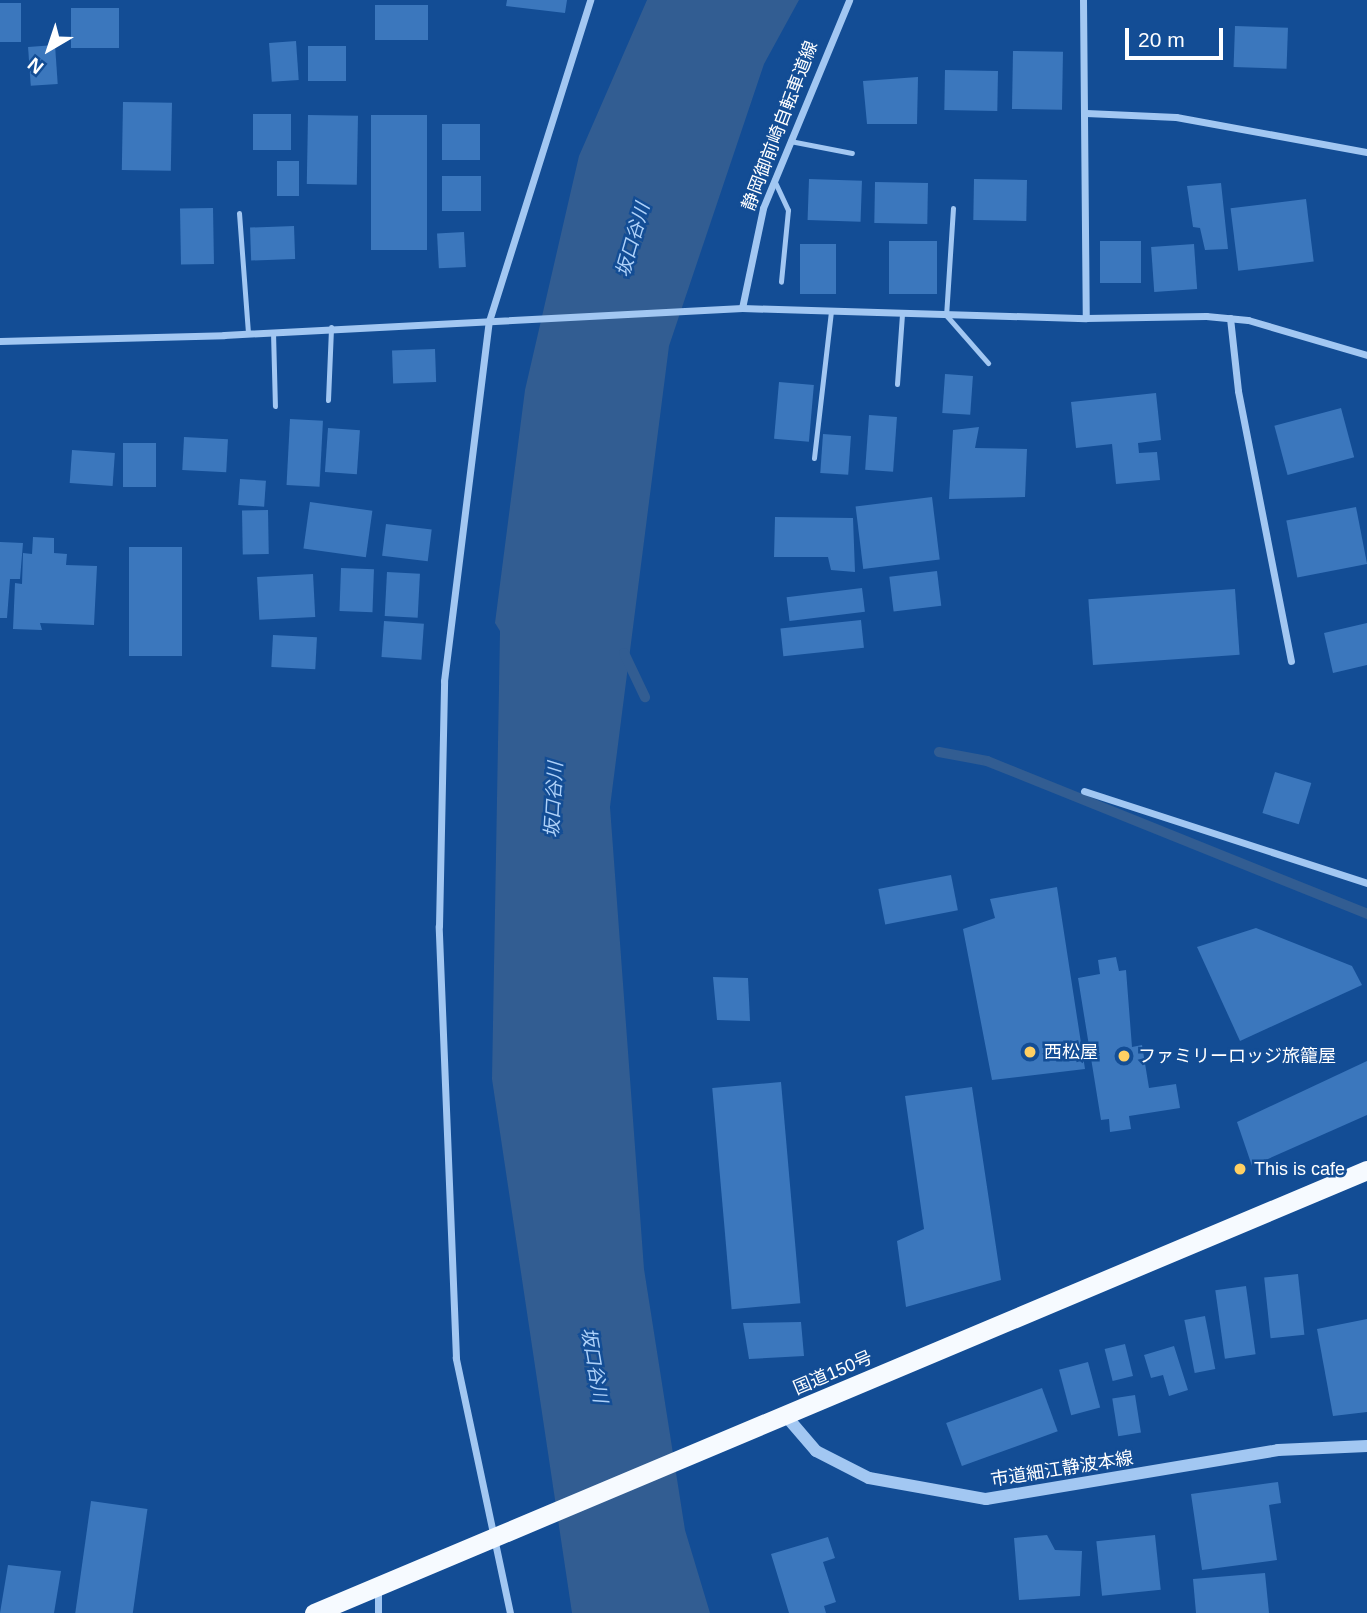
<!DOCTYPE html>
<meta charset="utf-8">
<style>
body{margin:0}
#map{position:relative;width:1367px;height:1613px;overflow:hidden;background:#134d95;font-family:Arial,"Noto Sans JP",sans-serif}
div>[style]{position:absolute}
[style*='--x']{left:calc(var(--x)*1px);top:calc(var(--y)*1px);width:calc(var(--w)*1px);rotate:calc(var(--a)*1deg)}
.water>*{inset:0;background:#325d92}
.stream>*{height:10px;margin:-5px;padding:0 5px;transform-origin:5px;border-radius:5px;background:#325d92}
.building>*{inset:0;background:#3b77bd;transform-origin:0 0}
.service>*{height:5px;margin:-2.5px;padding:0 2.5px;transform-origin:2.5px;border-radius:2.5px;background:#a2c7f2}
.minor>*{height:7px;margin:-3.5px;padding:0 3.5px;transform-origin:3.5px;border-radius:3.5px;background:#a2c7f2}
.tertiary>*{height:12px;margin:-6px;padding:0 6px;transform-origin:6px;border-radius:6px;background:#a2c7f2}
.trunk>*{height:19px;margin:-9.5px;padding:0 9.5px;transform-origin:9.5px;border-radius:9.5px;background:#f6faff}
.dots>*{width:19px;height:19px;translate:-50% -50%;box-sizing:border-box;border:4px solid #134d95;border-radius:50%}
span{translate:-50% -50%;white-space:nowrap;text-align:center;line-height:1.15;-webkit-text-stroke:5px #134d95;paint-order:stroke}
.street-label{font-size:18px;color:#fff}
.poi-label{font-size:18px;color:#fff}
.left{translate:0 -50%;text-align:left}
.water-label{font-size:19px;color:#aed1f9;font-style:italic}
.north{position:absolute;left:14px;top:14px;width:70px;height:70px;-webkit-text-stroke:5px #134d95;paint-order:stroke;rotate:219deg;font-size:19px;font-weight:700;line-height:28px;text-align:center;color:#fff}
.north::after{content:'';display:block;margin:auto;width:24px;height:32px;background:#fff;clip-path:polygon(50% 0,100% 100%,50% 72%,0 100%)}
.scale{position:absolute;left:1125px;top:28px;width:98px;height:32px;box-sizing:border-box;border:4px solid #fff;border-top:0;padding-left:9px;font-size:21px;line-height:24px;white-space:nowrap;color:#fff;-webkit-text-stroke:5px #134d95;paint-order:stroke}
</style>
<div id="map">
<div class="water">
<div style="clip-path:polygon(647px 0,799px 0,764px 64px,669px 346px,610px 807px,644px 1269px,685px 1530px,710px 1613px,572px 1613px,492px 1079px,500px 631px,495px 623px,525px 390px,579px 156px)"></div>
</div>
<div class="stream">
<div style="--x:624;--y:653;--w:49;--a:64.5"></div>
<div style="--x:939;--y:752;--w:49;--a:10.6"></div>
<div style="--x:987;--y:761;--w:410;--a:21.9"></div>
</div>
<div class="building">
<div style="clip-path:polygon(507px 0,567px 0,565px 13px,506px 6px)"></div>
<div style="left:0;top:3px;width:21px;height:39px"></div>
<div style="left:375px;top:5px;width:53px;height:35px"></div>
<div style="left:71px;top:8px;width:48px;height:40px"></div>
<div style="left:1235px;top:26px;width:53px;height:41px;rotate:2deg"></div>
<div style="left:296px;top:41px;width:39px;height:27px;rotate:86deg"></div>
<div style="left:55px;top:45px;width:39px;height:27px;rotate:86deg"></div>
<div style="left:308px;top:46px;width:38px;height:35px"></div>
<div style="left:1013px;top:51px;width:50px;height:58px;rotate:1deg"></div>
<div style="left:945px;top:70px;width:53px;height:40px;rotate:1deg"></div>
<div style="clip-path:polygon(918px 77px,917px 124px,867px 124px,863px 81px)"></div>
<div style="left:123px;top:102px;width:49px;height:68px;rotate:1deg"></div>
<div style="left:253px;top:114px;width:38px;height:36px"></div>
<div style="left:308px;top:115px;width:50px;height:69px;rotate:1deg"></div>
<div style="left:371px;top:115px;width:56px;height:135px"></div>
<div style="left:442px;top:124px;width:38px;height:36px"></div>
<div style="left:277px;top:161px;width:22px;height:35px"></div>
<div style="left:442px;top:176px;width:39px;height:35px"></div>
<div style="left:809px;top:179px;width:53px;height:41px;rotate:2deg"></div>
<div style="left:974px;top:179px;width:53px;height:41px;rotate:1deg"></div>
<div style="left:875px;top:182px;width:53px;height:41px;rotate:1deg"></div>
<div style="clip-path:polygon(1221px 183px,1228px 249px,1205px 250px,1200px 228px,1193px 227px,1187px 186px)"></div>
<div style="left:1306px;top:199px;width:63px;height:76px;rotate:83deg"></div>
<div style="left:213px;top:208px;width:56px;height:33px;rotate:89deg"></div>
<div style="left:294px;top:226px;width:33px;height:44px;rotate:88deg"></div>
<div style="left:464px;top:232px;width:35px;height:27px;rotate:87deg"></div>
<div style="left:889px;top:241px;width:48px;height:53px"></div>
<div style="left:1141px;top:241px;width:42px;height:41px;rotate:90deg"></div>
<div style="left:836px;top:244px;width:50px;height:36px;rotate:90deg"></div>
<div style="left:1194px;top:244px;width:45px;height:43px;rotate:86deg"></div>
<div style="left:435px;top:349px;width:33px;height:43px;rotate:88deg"></div>
<div style="left:945px;top:374px;width:28px;height:39px;rotate:4deg"></div>
<div style="left:779px;top:382px;width:35px;height:57px;rotate:5deg"></div>
<div style="clip-path:polygon(1156px 393px,1161px 440px,1138px 443px,1139px 453px,1157px 452px,1160px 480px,1116px 484px,1112px 444px,1076px 448px,1071px 402px)"></div>
<div style="left:1341px;top:408px;width:51px;height:69px;rotate:75deg"></div>
<div style="left:869px;top:415px;width:28px;height:55px;rotate:4deg"></div>
<div style="left:290px;top:419px;width:33px;height:66px;rotate:3deg"></div>
<div style="clip-path:polygon(979px 427px,975px 448px,1027px 449px,1025px 497px,949px 499px,953px 430px)"></div>
<div style="left:328px;top:428px;width:32px;height:44px;rotate:4deg"></div>
<div style="left:823px;top:434px;width:28px;height:39px;rotate:4deg"></div>
<div style="left:184px;top:437px;width:44px;height:33px;rotate:3deg"></div>
<div style="left:123px;top:443px;width:33px;height:44px"></div>
<div style="left:72px;top:450px;width:43px;height:33px;rotate:4deg"></div>
<div style="left:240px;top:479px;width:26px;height:26px;rotate:4deg"></div>
<div style="left:932px;top:497px;width:63px;height:77px;rotate:83deg"></div>
<div style="left:310px;top:502px;width:63px;height:47px;rotate:8deg"></div>
<div style="left:1356px;top:507px;width:58px;height:71px;rotate:79deg"></div>
<div style="left:268px;top:510px;width:44px;height:26px;rotate:89deg"></div>
<div style="clip-path:polygon(775px 517px,853px 518px,855px 572px,831px 570px,828px 557px,774px 557px)"></div>
<div style="left:386px;top:524px;width:46px;height:32px;rotate:7deg"></div>
<div style="clip-path:polygon(33px 537px,54px 538px,54px 553px,67px 554px,66px 565px,97px 566px,94px 625px,40px 623px,42px 630px,13px 629px,15px 583px,22px 584px,23px 553px,32px 554px)"></div>
<div style="clip-path:polygon(0 542px,23px 543px,20px 579px,10px 579px,7px 618px,0 618px)"></div>
<div style="left:129px;top:547px;width:53px;height:109px"></div>
<div style="left:341px;top:568px;width:33px;height:43px;rotate:2deg"></div>
<div style="left:937px;top:571px;width:35px;height:48px;rotate:83deg"></div>
<div style="left:387px;top:572px;width:33px;height:44px;rotate:3deg"></div>
<div style="left:313px;top:574px;width:43px;height:56px;rotate:87deg"></div>
<div style="left:862px;top:588px;width:24px;height:76px;rotate:83deg"></div>
<div style="left:1235px;top:589px;width:66px;height:147px;rotate:86deg"></div>
<div style="left:861px;top:620px;width:28px;height:81px;rotate:84deg"></div>
<div style="left:384px;top:621px;width:40px;height:36px;rotate:4deg"></div>
<div style="clip-path:polygon(1367px 623px,1367px 665px,1333px 673px,1324px 633px)"></div>
<div style="left:273px;top:635px;width:44px;height:32px;rotate:3deg"></div>
<div style="left:1275px;top:772px;width:38px;height:43px;rotate:17deg"></div>
<div style="left:951px;top:875px;width:36px;height:74px;rotate:79deg"></div>
<div style="clip-path:polygon(1057px 887px,1085px 1069px,992px 1080px,963px 929px,995px 918px,990px 899px)"></div>
<div style="clip-path:polygon(1256px 928px,1352px 966px,1362px 985px,1240px 1041px,1197px 947px)"></div>
<div style="clip-path:polygon(1116px 957px,1119px 971px,1126px 970px,1132px 1047px,1142px 1045px,1149px 1088px,1176px 1084px,1180px 1108px,1129px 1116px,1131px 1129px,1110px 1132px,1109px 1119px,1101px 1120px,1078px 978px,1100px 974px,1098px 960px)"></div>
<div style="clip-path:polygon(713px 977px,748px 978px,750px 1021px,717px 1020px)"></div>
<div style="clip-path:polygon(1367px 1061px,1367px 1115px,1252px 1166px,1237px 1122px)"></div>
<div style="left:781px;top:1082px;width:222px;height:69px;rotate:85deg"></div>
<div style="clip-path:polygon(972px 1087px,1001px 1280px,906px 1307px,897px 1241px,924px 1229px,905px 1096px)"></div>
<div style="left:1298px;top:1274px;width:61px;height:34px;rotate:84deg"></div>
<div style="left:1246px;top:1286px;width:69px;height:31px;rotate:82deg"></div>
<div style="left:1205px;top:1316px;width:54px;height:21px;rotate:79deg"></div>
<div style="clip-path:polygon(1367px 1319px,1367px 1412px,1333px 1416px,1317px 1329px)"></div>
<div style="clip-path:polygon(801px 1322px,804px 1356px,749px 1359px,743px 1323px)"></div>
<div style="left:1125px;top:1344px;width:33px;height:21px;rotate:76deg"></div>
<div style="clip-path:polygon(1174px 1346px,1188px 1390px,1169px 1396px,1163px 1375px,1151px 1378px,1144px 1355px)"></div>
<div style="left:1088px;top:1362px;width:47px;height:30px;rotate:75deg"></div>
<div style="left:1042px;top:1388px;width:46px;height:102px;rotate:70deg"></div>
<div style="left:1135px;top:1395px;width:38px;height:23px;rotate:81deg"></div>
<div style="clip-path:polygon(1278px 1482px,1281px 1503px,1269px 1505px,1277px 1560px,1202px 1570px,1191px 1494px)"></div>
<div style="left:91px;top:1501px;width:57px;height:114px;rotate:8deg"></div>
<div style="clip-path:polygon(1047px 1535px,1055px 1550px,1082px 1551px,1080px 1596px,1019px 1600px,1014px 1538px)"></div>
<div style="left:1155px;top:1535px;width:55px;height:59px;rotate:84deg"></div>
<div style="clip-path:polygon(828px 1537px,835px 1558px,823px 1562px,836px 1602px,824px 1606px,826px 1613px,789px 1613px,771px 1554px)"></div>
<div style="clip-path:polygon(8px 1565px,61px 1571px,54px 1613px,0 1613px)"></div>
<div style="clip-path:polygon(1265px 1573px,1269px 1613px,1196px 1613px,1193px 1579px)"></div>
</div>
<div class="service">
<div style="--x:790;--y:141;--w:63;--a:11"></div>
<div style="--x:774;--y:180;--w:33;--a:65"></div>
<div style="--x:788;--y:210;--w:72;--a:95.6"></div>
<div style="--x:953;--y:208;--w:107;--a:93.7"></div>
<div style="--x:946;--y:315;--w:64;--a:48.8"></div>
<div style="--x:239;--y:213;--w:121;--a:85.7"></div>
<div style="--x:273;--y:332;--w:74;--a:88.5"></div>
<div style="--x:897;--y:384;--w:70;--a:-85.9"></div>
<div style="--x:328;--y:400;--w:73;--a:-87.6"></div>
<div style="--x:814;--y:458;--w:147;--a:-83.4"></div>
</div>
<div class="minor">
<div style="--x:1083;--y:0;--w:318;--a:89.5"></div>
<div style="--x:1086;--y:113;--w:90;--a:2.5"></div>
<div style="--x:1176;--y:117;--w:194;--a:10.4"></div>
<div style="--x:742;--y:308;--w:102;--a:-78.1"></div>
<div style="--x:763;--y:208;--w:225;--a:-67.5"></div>
<div style="--x:1230;--y:318;--w:73;--a:83.7"></div>
<div style="--x:1238;--y:391;--w:275;--a:78.9"></div>
<div style="--x:0;--y:341;--w:224;--a:-1.5"></div>
<div style="--x:224;--y:335;--w:519;--a:-2.98"></div>
<div style="--x:742;--y:308;--w:344;--a:1.7"></div>
<div style="--x:1086;--y:318;--w:120;--a:-1"></div>
<div style="--x:1206;--y:316;--w:42;--a:5.4"></div>
<div style="--x:1248;--y:320;--w:124;--a:16.4"></div>
<div style="--x:1084;--y:791;--w:298;--a:18"></div>
<div style="--x:378;--y:1613;--w:26;--a:-90"></div>
<div style="--x:510;--y:1613;--w:261;--a:-102"></div>
<div style="--x:456;--y:1358;--w:432;--a:-92.3"></div>
<div style="--x:439;--y:926;--w:245;--a:-88.8"></div>
<div style="--x:444;--y:681;--w:363;--a:-82.9"></div>
<div style="--x:489;--y:321;--w:337;--a:-72.5"></div>
</div>
<div class="tertiary">
<div style="--x:786;--y:1416;--w:46;--a:49.4"></div>
<div style="--x:816;--y:1451;--w:59;--a:27"></div>
<div style="--x:869;--y:1478;--w:119;--a:10.2"></div>
<div style="--x:986;--y:1499;--w:296;--a:-9.5"></div>
<div style="--x:1278;--y:1450;--w:89;--a:-2.6"></div>
</div>
<div class="trunk">
<div style="--x:314;--y:1613;--w:1142;--a:-22.82"></div>
</div>
<div class="dots">
<div style="left:1030px;top:1052px;background:#ffd063"></div>
<div style="left:1124px;top:1056px;background:#ffd063"></div>
<div style="left:1240px;top:1169px;background:#ffd063"></div>
</div>
<div class="street-label">
<span style="left:780px;top:126px;rotate:-69deg">静岡御前崎自転車道線</span>
<span style="left:833px;top:1373px;rotate:-23deg">国道150号</span>
<span style="left:1062px;top:1469px;rotate:-9deg">市道細江静波本線</span>
</div>
<div class="poi-label">
<span class="left" style="left:1044px;top:1052px">西松屋</span>
<span class="left" style="left:1138px;top:1056px">ファミリーロッジ旅籠屋</span>
<span class="left" style="left:1254px;top:1169px">This is cafe</span>
</div>
<div class="water-label">
<span style="left:633px;top:240px;rotate:-74deg">坂口谷川</span>
<span style="left:554px;top:800px;rotate:-87deg">坂口谷川</span>
<span style="left:594px;top:1365px;rotate:80deg">坂口谷川</span>
</div>
<div class="north">N</div>
<div class="scale">20 m</div>
</div>
